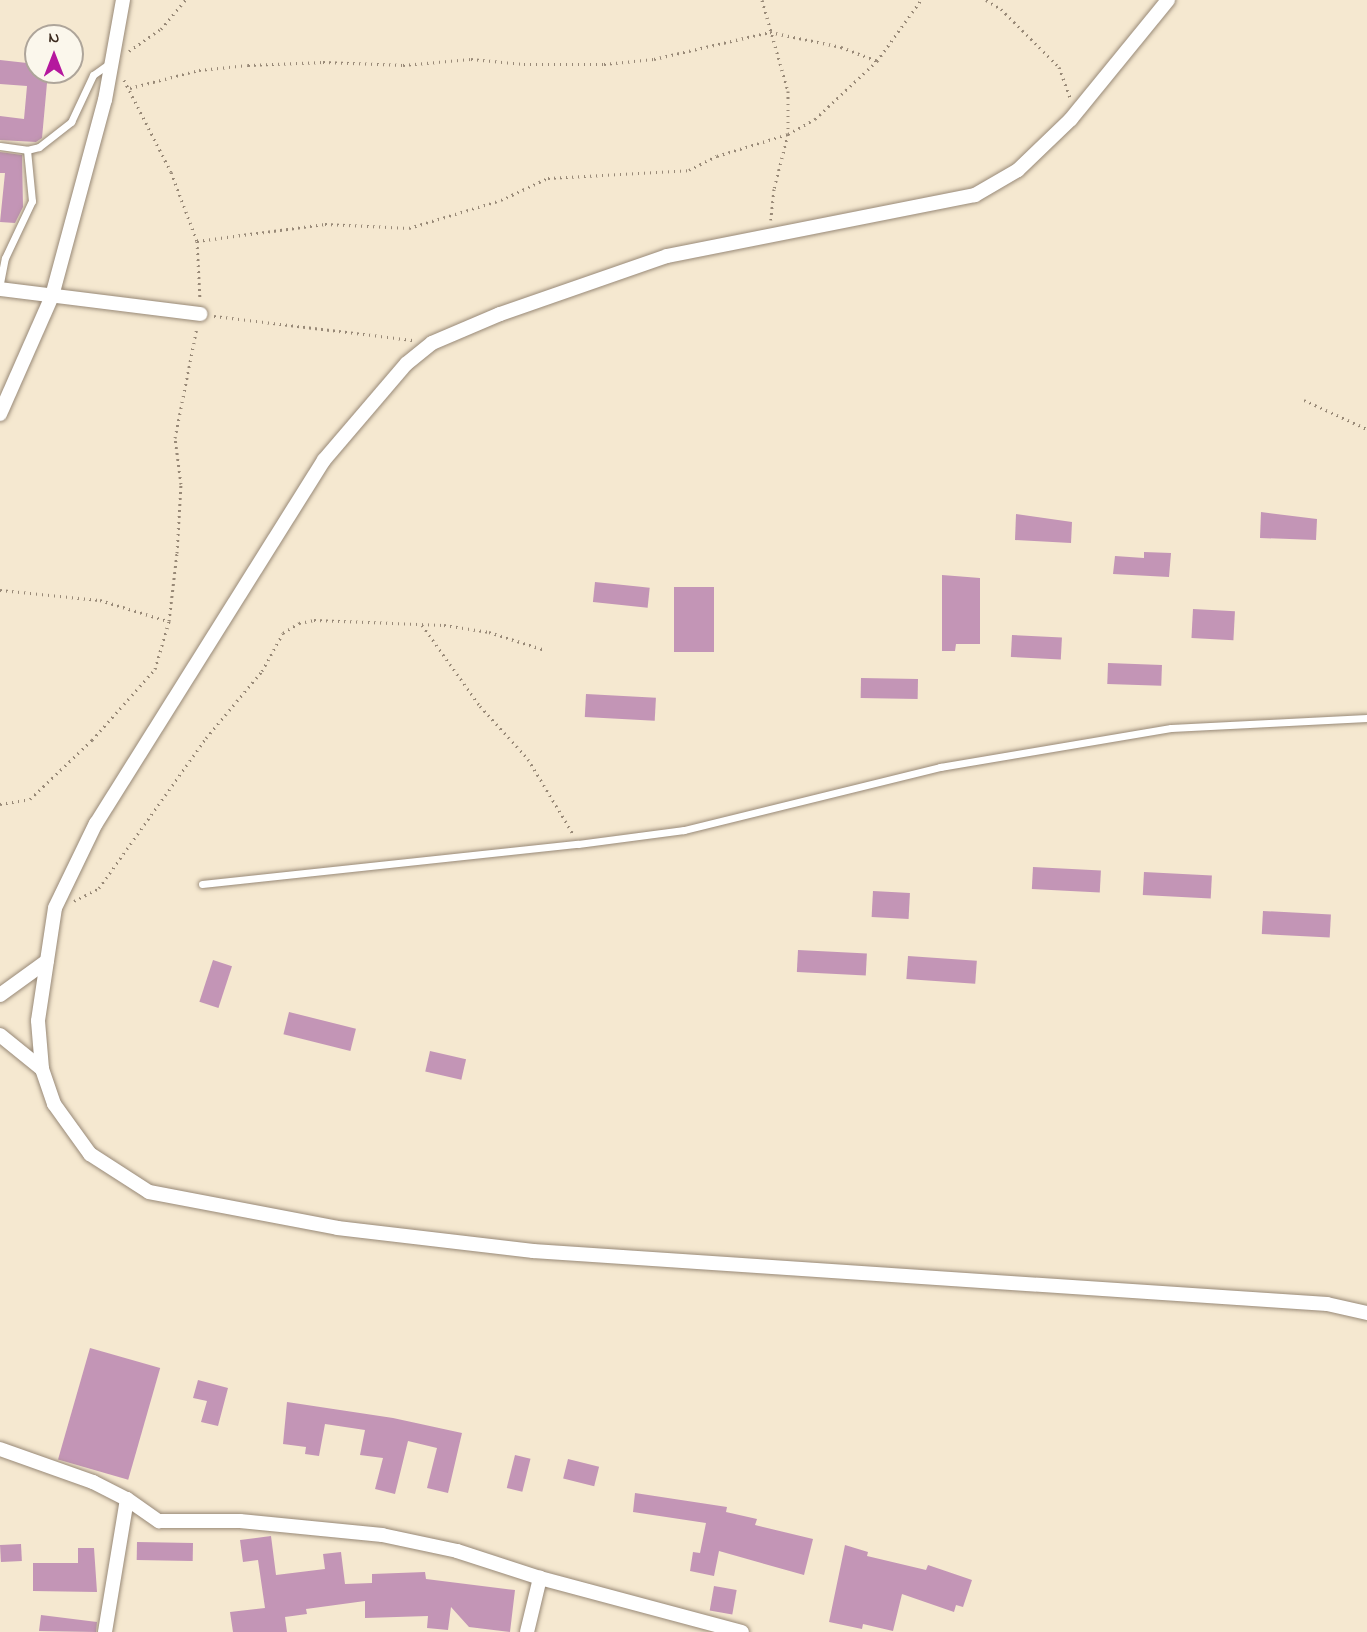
<!DOCTYPE html>
<style>
body{margin:0}
#map{position:relative;width:1367px;height:1632px;overflow:hidden;background:#f5e8d0;font-family:"Indie Flower",sans-serif}
div>[style]{position:absolute}
[style*='--x']{left:calc(var(--x)*1px);top:calc(var(--y)*1px);width:calc(var(--w)*1px);rotate:calc(var(--a)*1deg)}
.building>*{inset:0;background:#c395b6;transform-origin:0 0}
.path>*{height:3px;margin-top:-1.5px;transform-origin:0;background:repeating-linear-gradient(90deg,#988977 0 1.5px,transparent 0 6px)}
.roads{filter:drop-shadow(0 0 2px #988977) drop-shadow(0 0 2px #988977)}
.service>*{height:7px;margin:-3.5px;padding:0 3.5px;transform-origin:3.5px;border-radius:3.5px;background:#fff}
.minor>*{height:14px;margin:-7px;padding:0 7px;transform-origin:7px;border-radius:7px;background:#fff}
span{translate:-50% -50%;white-space:nowrap;text-align:center;line-height:1.15;-webkit-text-stroke:5px #fbf7ec;paint-order:stroke}
.north{position:absolute;left:24px;top:24px;width:60px;height:60px;box-sizing:border-box;background:#fbf7ec;border:2px solid #aea59a;border-radius:50%;rotate:0deg;font-size:16px;font-weight:700;line-height:24px;text-align:center;color:#3b2a1e}
.north::after{content:'';display:block;margin:auto;width:21px;height:27px;background:#b5179e;clip-path:polygon(50% 0,100% 100%,50% 72%,0 100%)}
</style>
<div id="map">
<div class="building">
<div style="clip-path:polygon(0 60px,36px 64px,36px 72px,48px 72px,42px 138px,36px 142px,0 140px,0 116px,24px 119px,27px 86px,0 84px)"></div>
<div style="clip-path:polygon(0 152px,22px 155px,23px 207px,15px 223px,0 222px,5px 173px,0 173px)"></div>
<div style="clip-path:polygon(1261px 512px,1317px 519px,1316px 540px,1260px 538px)"></div>
<div style="clip-path:polygon(1016px 514px,1072px 522px,1071px 543px,1015px 540px)"></div>
<div style="clip-path:polygon(1144px 552px,1171px 553px,1169px 577px,1113px 574px,1115px 556px,1144px 558px)"></div>
<div style="clip-path:polygon(942px 575px,980px 578px,980px 644px,956px 644px,955px 651px,942px 651px)"></div>
<div style="left:595px;top:582px;width:55px;height:20px;rotate:6deg"></div>
<div style="left:674px;top:587px;width:40px;height:65px"></div>
<div style="left:1193px;top:609px;width:42px;height:29px;rotate:3deg"></div>
<div style="left:1012px;top:635px;width:50px;height:22px;rotate:3deg"></div>
<div style="left:1108px;top:663px;width:54px;height:21px;rotate:2deg"></div>
<div style="left:861px;top:678px;width:57px;height:20px;rotate:1deg"></div>
<div style="left:586px;top:694px;width:70px;height:23px;rotate:3deg"></div>
<div style="left:1033px;top:867px;width:68px;height:22px;rotate:3deg"></div>
<div style="left:1144px;top:872px;width:68px;height:23px;rotate:3deg"></div>
<div style="left:873px;top:891px;width:37px;height:26px;rotate:3deg"></div>
<div style="left:1263px;top:911px;width:68px;height:23px;rotate:3deg"></div>
<div style="left:798px;top:950px;width:69px;height:22px;rotate:3deg"></div>
<div style="left:908px;top:956px;width:69px;height:23px;rotate:4deg"></div>
<div style="left:213px;top:960px;width:20px;height:44px;rotate:18deg"></div>
<div style="left:289px;top:1012px;width:69px;height:23px;rotate:14deg"></div>
<div style="left:430px;top:1051px;width:37px;height:21px;rotate:13deg"></div>
<div style="left:90px;top:1348px;width:73px;height:116px;rotate:16deg"></div>
<div style="clip-path:polygon(198px 1380px,228px 1388px,218px 1426px,201px 1422px,207px 1401px,193px 1398px)"></div>
<div style="clip-path:polygon(287px 1402px,393px 1418px,462px 1433px,448px 1493px,427px 1488px,437px 1448px,408px 1441px,395px 1494px,375px 1489px,383px 1458px,360px 1455px,365px 1430px,325px 1424px,319px 1456px,305px 1454px,306px 1447px,283px 1444px)"></div>
<div style="left:515px;top:1455px;width:16px;height:34px;rotate:14deg"></div>
<div style="left:568px;top:1459px;width:32px;height:20px;rotate:14deg"></div>
<div style="clip-path:polygon(635px 1493px,727px 1507px,726px 1512px,757px 1519px,755px 1525px,813px 1539px,804px 1575px,719px 1551px,714px 1576px,690px 1571px,693px 1552px,700px 1553px,706px 1523px,633px 1512px)"></div>
<div style="clip-path:polygon(271px 1536px,276px 1575px,325px 1569px,323px 1554px,341px 1552px,345px 1584px,372px 1583px,372px 1574px,425px 1572px,426px 1579px,515px 1590px,510px 1632px,469px 1627px,451px 1607px,448px 1630px,427px 1628px,428px 1616px,365px 1618px,365px 1601px,306px 1609px,307px 1614px,285px 1617px,287px 1632px,233px 1632px,230px 1612px,265px 1608px,258px 1560px,243px 1562px,240px 1540px)"></div>
<div style="left:137px;top:1542px;width:56px;height:18px;rotate:1deg"></div>
<div style="left:21px;top:1544px;width:17px;height:21px;rotate:87deg"></div>
<div style="clip-path:polygon(845px 1545px,868px 1552px,867px 1556px,926px 1570px,928px 1565px,972px 1580px,963px 1607px,956px 1605px,954px 1612px,902px 1594px,893px 1631px,863px 1624px,862px 1629px,829px 1622px)"></div>
<div style="clip-path:polygon(78px 1548px,94px 1548px,97px 1592px,33px 1591px,33px 1563px,78px 1563px)"></div>
<div style="left:714px;top:1586px;width:23px;height:25px;rotate:10deg"></div>
<div style="clip-path:polygon(41px 1615px,97px 1622px,96px 1632px,39px 1631px)"></div>
</div>
<div class="path">
<div style="--x:762;--y:0;--w:95;--a:74.1"></div>
<div style="--x:788;--y:91;--w:43;--a:90"></div>
<div style="--x:788;--y:134;--w:57;--a:104.3"></div>
<div style="--x:774;--y:189;--w:31;--a:96"></div>
<div style="--x:986;--y:0;--w:17;--a:31"></div>
<div style="--x:1001;--y:9;--w:82;--a:45"></div>
<div style="--x:1059;--y:67;--w:33;--a:70"></div>
<div style="--x:129;--y:51;--w:39;--a:-35"></div>
<div style="--x:161;--y:29;--w:38;--a:-50"></div>
<div style="--x:124;--y:80;--w:103;--a:62.9"></div>
<div style="--x:171;--y:172;--w:74;--a:69.4"></div>
<div style="--x:197;--y:241;--w:59;--a:87.1"></div>
<div style="--x:130;--y:88;--w:71;--a:-14.6"></div>
<div style="--x:199;--y:70;--w:49;--a:-5.8"></div>
<div style="--x:248;--y:65;--w:75;--a:-2.3"></div>
<div style="--x:323;--y:62;--w:80;--a:2.1"></div>
<div style="--x:403;--y:65;--w:68;--a:-5"></div>
<div style="--x:471;--y:59;--w:53;--a:5.4"></div>
<div style="--x:524;--y:64;--w:80;--a:0"></div>
<div style="--x:604;--y:64;--w:50;--a:-5.7"></div>
<div style="--x:654;--y:59;--w:119;--a:-13.1"></div>
<div style="--x:770;--y:32;--w:73;--a:11.9"></div>
<div style="--x:841;--y:47;--w:39;--a:21"></div>
<div style="--x:197;--y:241;--w:129;--a:-7.6"></div>
<div style="--x:325;--y:224;--w:84;--a:2.7"></div>
<div style="--x:409;--y:228;--w:96;--a:-16.9"></div>
<div style="--x:501;--y:200;--w:52;--a:-25.1"></div>
<div style="--x:548;--y:178;--w:141;--a:-3.2"></div>
<div style="--x:689;--y:170;--w:31;--a:-27"></div>
<div style="--x:717;--y:156;--w:74;--a:-17.2"></div>
<div style="--x:788;--y:134;--w:31;--a:-29"></div>
<div style="--x:815;--y:119;--w:85;--a:-43.1"></div>
<div style="--x:877;--y:61;--w:75;--a:-54.2"></div>
<div style="--x:214;--y:316;--w:200;--a:6.9"></div>
<div style="--x:1304;--y:400;--w:69;--a:24.7"></div>
<div style="--x:0;--y:590;--w:100;--a:5.7"></div>
<div style="--x:100;--y:600;--w:71;--a:17.2"></div>
<div style="--x:422;--y:625;--w:100;--a:54.4"></div>
<div style="--x:480;--y:706;--w:72;--a:47.8"></div>
<div style="--x:528;--y:759;--w:87;--a:59"></div>
<div style="--x:0;--y:804;--w:30;--a:-9"></div>
<div style="--x:30;--y:799;--w:86;--a:-43.6"></div>
<div style="--x:92;--y:740;--w:95;--a:-48.4"></div>
<div style="--x:155;--y:669;--w:50;--a:-73.7"></div>
<div style="--x:169;--y:621;--w:68;--a:-83.3"></div>
<div style="--x:177;--y:553;--w:69;--a:-86.7"></div>
<div style="--x:181;--y:484;--w:46;--a:-97.4"></div>
<div style="--x:175;--y:438;--w:113;--a:-78.8"></div>
<div style="--x:74;--y:901;--w:28;--a:-27"></div>
<div style="--x:99;--y:888;--w:184;--a:-54.5"></div>
<div style="--x:206;--y:738;--w:87;--a:-50.1"></div>
<div style="--x:262;--y:671;--w:43;--a:-61.1"></div>
<div style="--x:283;--y:633;--w:19;--a:-32"></div>
<div style="--x:299;--y:623;--w:15;--a:-11"></div>
<div style="--x:314;--y:620;--w:130;--a:2.2"></div>
<div style="--x:444;--y:625;--w:46;--a:8.8"></div>
<div style="--x:489;--y:632;--w:59;--a:17.8"></div>
</div>
<div class="roads">
<div class="service">
<div style="--x:0;--y:146;--w:27;--a:8"></div>
<div style="--x:27;--y:150;--w:12;--a:-14"></div>
<div style="--x:39;--y:147;--w:41;--a:-38"></div>
<div style="--x:71;--y:122;--w:52;--a:-64.9"></div>
<div style="--x:93;--y:75;--w:21;--a:-35"></div>
<div style="--x:0;--y:283;--w:25;--a:-79"></div>
<div style="--x:5;--y:258;--w:63;--a:-64.7"></div>
<div style="--x:32;--y:201;--w:51;--a:-95.6"></div>
<div style="--x:202;--y:884;--w:378;--a:-6.1"></div>
<div style="--x:578;--y:844;--w:107;--a:-7.5"></div>
<div style="--x:684;--y:830;--w:264;--a:-13.8"></div>
<div style="--x:940;--y:767;--w:234;--a:-9.6"></div>
<div style="--x:1171;--y:728;--w:196;--a:-2.9"></div>
</div>
<div class="minor">
<div style="--x:1168;--y:0;--w:154;--a:129.2"></div>
<div style="--x:1071;--y:119;--w:74;--a:136.1"></div>
<div style="--x:1018;--y:170;--w:50;--a:149.8"></div>
<div style="--x:975;--y:195;--w:314;--a:168.8"></div>
<div style="--x:667;--y:256;--w:177;--a:160.8"></div>
<div style="--x:500;--y:314;--w:74;--a:156.9"></div>
<div style="--x:432;--y:343;--w:33;--a:141"></div>
<div style="--x:406;--y:364;--w:126;--a:130.5"></div>
<div style="--x:324;--y:460;--w:429;--a:122.1"></div>
<div style="--x:96;--y:823;--w:94;--a:115.8"></div>
<div style="--x:55;--y:908;--w:114;--a:98.6"></div>
<div style="--x:38;--y:1021;--w:48;--a:85.2"></div>
<div style="--x:42;--y:1069;--w:37;--a:71"></div>
<div style="--x:54;--y:1104;--w:62;--a:54.2"></div>
<div style="--x:90;--y:1154;--w:70;--a:32.8"></div>
<div style="--x:149;--y:1192;--w:192;--a:10.8"></div>
<div style="--x:338;--y:1228;--w:196;--a:6.7"></div>
<div style="--x:533;--y:1251;--w:796;--a:3.82"></div>
<div style="--x:1327;--y:1304;--w:41;--a:12.7"></div>
<div style="--x:0;--y:289;--w:202;--a:7.1"></div>
<div style="--x:0;--y:414;--w:129;--a:-66.2"></div>
<div style="--x:52;--y:296;--w:203;--a:-74.9"></div>
<div style="--x:105;--y:100;--w:102;--a:-79.8"></div>
<div style="--x:0;--y:995;--w:58;--a:-35.9"></div>
<div style="--x:0;--y:1035;--w:54;--a:39"></div>
<div style="--x:0;--y:1449;--w:99;--a:19.5"></div>
<div style="--x:93;--y:1482;--w:38;--a:27"></div>
<div style="--x:127;--y:1499;--w:135;--a:99.4"></div>
<div style="--x:127;--y:1499;--w:39;--a:35"></div>
<div style="--x:159;--y:1521;--w:81;--a:0"></div>
<div style="--x:240;--y:1521;--w:143;--a:5.6"></div>
<div style="--x:382;--y:1535;--w:77;--a:12"></div>
<div style="--x:457;--y:1551;--w:87;--a:18"></div>
<div style="--x:527;--y:1632;--w:56;--a:-76.5"></div>
<div style="--x:540;--y:1578;--w:209;--a:15"></div>
</div>
</div>
<div class="north">N</div>
</div>
